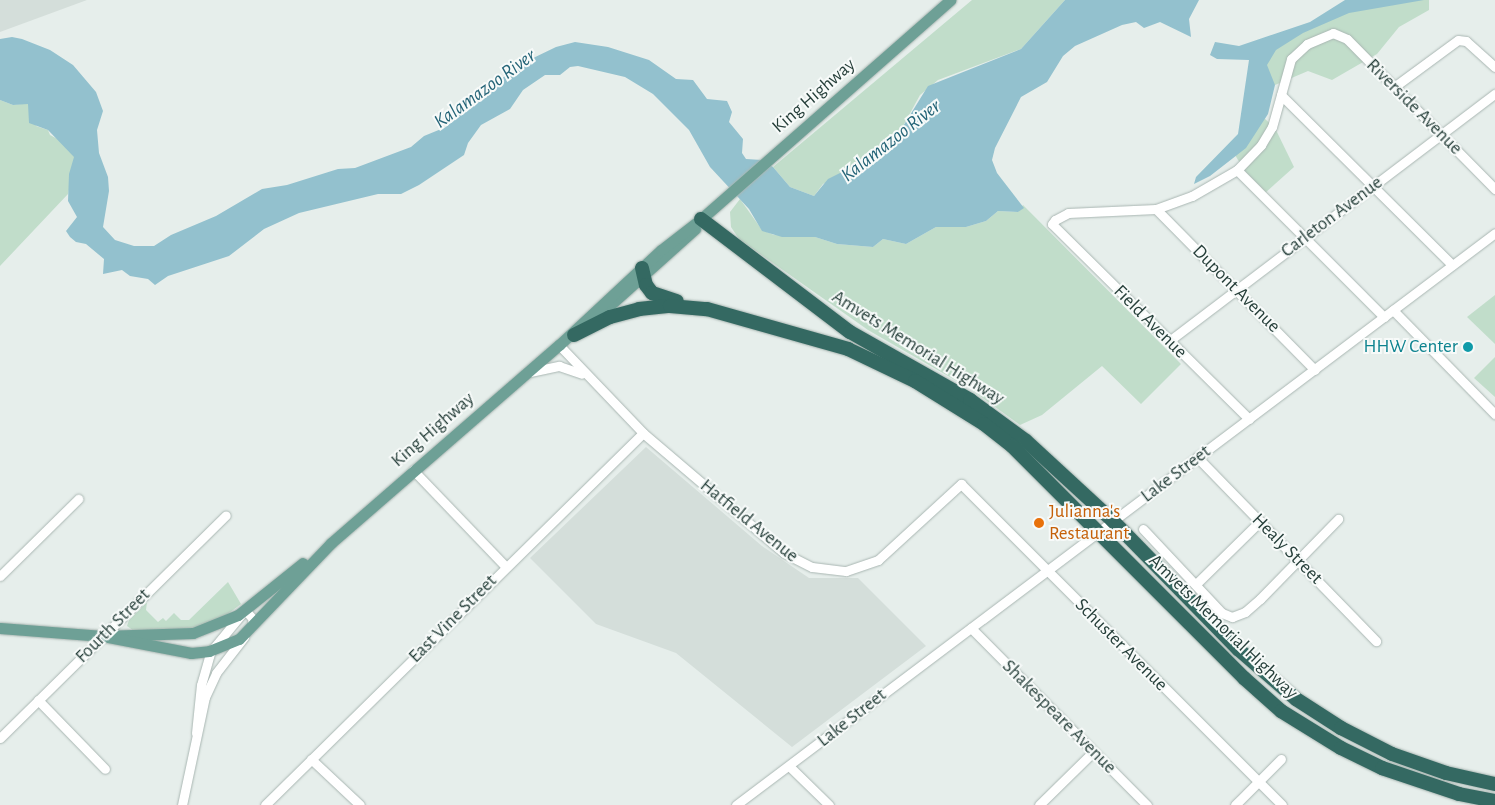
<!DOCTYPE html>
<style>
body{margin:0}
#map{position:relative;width:1495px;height:805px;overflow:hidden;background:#e6eeeb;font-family:"Alegreya Sans",sans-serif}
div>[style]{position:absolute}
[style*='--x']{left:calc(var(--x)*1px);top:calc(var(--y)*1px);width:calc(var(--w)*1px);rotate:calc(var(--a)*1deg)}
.built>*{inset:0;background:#d4deda}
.green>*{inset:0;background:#c1ddca}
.water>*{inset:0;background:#93c1ce}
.roads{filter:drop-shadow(0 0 1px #a9b6b2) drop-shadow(0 0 1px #a9b6b2)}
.minor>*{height:9px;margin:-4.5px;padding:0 4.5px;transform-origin:4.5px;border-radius:4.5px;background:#fff}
.major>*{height:11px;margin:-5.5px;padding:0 5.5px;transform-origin:5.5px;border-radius:5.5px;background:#6ea096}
.highway>*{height:14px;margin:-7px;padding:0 7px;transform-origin:7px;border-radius:7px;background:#346962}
.dots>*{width:14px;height:14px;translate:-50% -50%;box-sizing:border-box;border:2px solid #f7faf9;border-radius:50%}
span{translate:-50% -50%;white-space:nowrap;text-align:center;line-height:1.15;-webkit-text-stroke:4px #f7faf9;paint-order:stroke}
.street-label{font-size:19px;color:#263f3a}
.culture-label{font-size:19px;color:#0d838f}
.right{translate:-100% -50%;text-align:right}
.food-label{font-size:19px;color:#c56008}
.left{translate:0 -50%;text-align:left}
.water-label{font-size:20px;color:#246477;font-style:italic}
</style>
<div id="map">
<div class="built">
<div style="clip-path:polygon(0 0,87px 0,0 32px)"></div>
<div style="clip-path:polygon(646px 447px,762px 546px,809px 578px,858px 578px,926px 646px,792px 747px,676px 653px,596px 624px,530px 558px)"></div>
</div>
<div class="green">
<div style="clip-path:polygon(972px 0,1065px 0,1021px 49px,938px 80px,920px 95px,902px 128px,860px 167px,823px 184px,814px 196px,790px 187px,773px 167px)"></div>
<div style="clip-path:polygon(1360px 0,1429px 0,1429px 10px,1399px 27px,1377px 54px,1332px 80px,1308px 71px,1275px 85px,1259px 76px,1263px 50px)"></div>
<div style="clip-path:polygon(0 100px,13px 105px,29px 103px,36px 126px,48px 130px,50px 135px,63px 142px,75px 157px,75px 163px,68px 194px,0 266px)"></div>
<div style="clip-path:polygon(1264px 118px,1275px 128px,1294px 167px,1265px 193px,1251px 181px,1235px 155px)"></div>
<div style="clip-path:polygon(740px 199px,762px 230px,774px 235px,815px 237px,837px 244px,873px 247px,883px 239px,906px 244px,936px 227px,966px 227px,986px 221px,998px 211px,1018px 212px,1023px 205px,1181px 364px,1141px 404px,1102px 366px,1042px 415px,1020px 425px,969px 388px,868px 330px,739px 239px,731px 227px,730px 212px)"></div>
<div style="clip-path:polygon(1495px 295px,1495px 344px,1467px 317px)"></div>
<div style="clip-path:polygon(1495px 357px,1495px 397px,1474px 378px)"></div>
<div style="clip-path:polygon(228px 582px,241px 604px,221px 619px,193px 628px,134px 631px,127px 626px,129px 620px,147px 602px,146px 610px,158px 622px,163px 618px,166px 621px,174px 613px,181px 620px,189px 620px)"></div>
</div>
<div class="water">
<div style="clip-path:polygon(1065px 0,1199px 0,1189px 19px,1191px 37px,1160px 22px,1144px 28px,1136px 22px,1122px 25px,1075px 46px,1063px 56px,1047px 82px,1021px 97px,995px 148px,992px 160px,997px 173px,1024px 208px,1018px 212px,998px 211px,986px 221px,966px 227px,936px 227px,906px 244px,883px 239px,873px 247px,837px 244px,815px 237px,782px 237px,762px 231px,749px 209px,710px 167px,689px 130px,653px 94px,625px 77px,578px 66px,570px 67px,560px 75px,545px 75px,523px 90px,510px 109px,481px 125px,468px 143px,464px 155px,419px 185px,401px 194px,378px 194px,299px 213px,264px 229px,229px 256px,168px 276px,155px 285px,148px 279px,130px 276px,122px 270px,103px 274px,104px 259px,86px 244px,76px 242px,70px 237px,66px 231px,77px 217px,68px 201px,69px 174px,74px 157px,48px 130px,29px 123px,28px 104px,13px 105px,0 100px,0 39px,12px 37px,22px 39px,50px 50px,73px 65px,96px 92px,103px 111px,97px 130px,99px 153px,108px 177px,109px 191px,103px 227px,115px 240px,134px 246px,154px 246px,171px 235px,216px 216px,262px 189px,287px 185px,338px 169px,355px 168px,411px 147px,424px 136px,446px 127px,492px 85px,527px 61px,556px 47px,575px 42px,608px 47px,649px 60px,676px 79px,693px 80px,707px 99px,727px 101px,732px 112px,729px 122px,743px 139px,742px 153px,746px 159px,762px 160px,773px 167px,790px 187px,814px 196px,828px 179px,842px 172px,849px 174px,860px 167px,902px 128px,928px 86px,1021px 49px)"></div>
<div style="clip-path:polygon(1345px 0,1424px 0,1349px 13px,1303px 33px,1276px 50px,1267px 65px,1275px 85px,1268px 114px,1246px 148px,1210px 176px,1194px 184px,1196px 177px,1238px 134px,1249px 60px,1217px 59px,1210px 55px,1215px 42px,1239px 46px,1310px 22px)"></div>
</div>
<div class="roads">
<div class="minor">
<div style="--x:1394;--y:87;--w:79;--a:-36.3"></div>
<div style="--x:1458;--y:40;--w:8;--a:7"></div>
<div style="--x:1466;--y:41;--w:39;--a:42"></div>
<div style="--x:1281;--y:95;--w:241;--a:44.8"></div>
<div style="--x:1237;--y:170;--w:208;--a:45"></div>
<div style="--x:1156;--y:209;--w:226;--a:45.4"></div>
<div style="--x:1393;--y:310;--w:146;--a:45.6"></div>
<div style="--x:1169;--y:341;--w:409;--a:-37.2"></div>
<div style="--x:559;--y:345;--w:122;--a:46.3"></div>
<div style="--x:643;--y:433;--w:185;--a:40.4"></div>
<div style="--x:784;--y:553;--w:31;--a:27"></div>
<div style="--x:812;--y:567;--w:34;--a:7"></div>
<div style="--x:846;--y:571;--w:34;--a:-19"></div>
<div style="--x:878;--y:560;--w:113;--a:-42.5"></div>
<div style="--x:961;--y:484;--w:454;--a:45"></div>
<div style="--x:530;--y:372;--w:30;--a:-12"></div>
<div style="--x:559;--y:366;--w:24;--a:19"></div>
<div style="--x:1249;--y:419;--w:277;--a:-135.3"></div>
<div style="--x:1052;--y:224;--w:5;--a:-53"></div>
<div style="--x:1055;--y:220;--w:15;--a:-28"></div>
<div style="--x:1068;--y:213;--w:88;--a:-2.6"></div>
<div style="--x:1156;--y:209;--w:38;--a:-20"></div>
<div style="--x:1192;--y:196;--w:52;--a:-30"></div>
<div style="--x:1237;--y:170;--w:35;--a:-46"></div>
<div style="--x:1261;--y:145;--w:21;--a:-59"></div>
<div style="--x:1272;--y:127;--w:71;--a:-74.4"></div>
<div style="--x:1291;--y:59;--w:22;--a:-43"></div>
<div style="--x:1307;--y:44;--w:28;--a:-23"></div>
<div style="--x:1333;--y:33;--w:15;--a:23"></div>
<div style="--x:1347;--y:39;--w:211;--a:45.4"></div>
<div style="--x:1197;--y:457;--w:257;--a:45.8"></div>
<div style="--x:413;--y:470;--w:134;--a:46.2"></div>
<div style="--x:1143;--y:529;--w:115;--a:46.8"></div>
<div style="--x:1222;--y:613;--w:11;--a:22"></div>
<div style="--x:1232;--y:617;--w:14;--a:-21"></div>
<div style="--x:1245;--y:612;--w:20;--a:-41"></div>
<div style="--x:1260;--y:599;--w:112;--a:-45.7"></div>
<div style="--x:0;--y:576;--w:110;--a:-44.6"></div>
<div style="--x:1196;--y:584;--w:90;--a:-44.5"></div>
<div style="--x:971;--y:628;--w:250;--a:45.2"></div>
<div style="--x:38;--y:700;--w:96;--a:45.8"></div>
<div style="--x:196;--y:733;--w:48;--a:-84.1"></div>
<div style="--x:201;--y:685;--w:35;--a:-74"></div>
<div style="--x:211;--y:651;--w:53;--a:-50.3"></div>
<div style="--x:245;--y:610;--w:12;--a:48"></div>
<div style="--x:253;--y:619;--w:8;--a:104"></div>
<div style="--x:0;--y:738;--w:317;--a:-44.6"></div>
<div style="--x:311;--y:759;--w:67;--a:43.2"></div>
<div style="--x:789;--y:766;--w:56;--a:44.3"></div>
<div style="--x:182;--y:805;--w:110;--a:-78"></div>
<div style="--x:205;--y:697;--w:26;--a:-65"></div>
<div style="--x:216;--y:673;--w:46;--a:-52.1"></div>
<div style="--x:265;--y:805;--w:530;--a:-44.54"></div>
<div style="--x:736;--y:805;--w:950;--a:-37"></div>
<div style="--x:1039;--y:805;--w:76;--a:-44.5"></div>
<div style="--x:1235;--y:805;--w:65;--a:-45"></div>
</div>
<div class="major">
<div style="--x:599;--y:315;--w:129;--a:-41.9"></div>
<div style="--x:0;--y:628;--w:103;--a:4.4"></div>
<div style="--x:103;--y:636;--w:90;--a:-1.9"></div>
<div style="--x:193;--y:633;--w:48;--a:-21.8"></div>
<div style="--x:238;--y:615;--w:83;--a:-38.7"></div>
<div style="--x:103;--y:636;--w:90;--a:10.9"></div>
<div style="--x:191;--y:653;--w:18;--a:-6"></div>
<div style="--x:209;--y:651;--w:32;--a:-22"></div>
<div style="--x:239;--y:639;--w:133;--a:-46.2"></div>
<div style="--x:331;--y:543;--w:302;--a:-41"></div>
<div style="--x:559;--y:345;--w:139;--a:-43"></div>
<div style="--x:661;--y:250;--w:51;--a:-37.8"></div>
<div style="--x:701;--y:219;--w:332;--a:-41.3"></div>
</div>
<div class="highway">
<div style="--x:701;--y:219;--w:187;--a:37.2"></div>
<div style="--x:850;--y:332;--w:138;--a:29.5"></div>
<div style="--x:970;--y:400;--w:69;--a:36.2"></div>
<div style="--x:1026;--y:441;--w:118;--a:42.6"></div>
<div style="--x:1113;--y:521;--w:179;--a:45.7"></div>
<div style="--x:1238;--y:649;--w:77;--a:40.8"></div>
<div style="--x:1296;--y:699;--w:54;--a:32.8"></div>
<div style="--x:1341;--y:728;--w:57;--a:27"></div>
<div style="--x:1392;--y:754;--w:57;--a:19.4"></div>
<div style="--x:1446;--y:773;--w:50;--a:12.7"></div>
<div style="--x:642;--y:268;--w:17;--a:77"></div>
<div style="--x:646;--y:285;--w:10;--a:53"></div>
<div style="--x:652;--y:293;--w:26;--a:18"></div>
<div style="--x:574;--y:335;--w:40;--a:-26.6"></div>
<div style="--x:610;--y:317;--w:30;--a:-15"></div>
<div style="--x:639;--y:309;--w:31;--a:-6"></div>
<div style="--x:670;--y:306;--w:37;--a:5"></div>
<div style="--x:707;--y:309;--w:147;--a:15.8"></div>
<div style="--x:848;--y:349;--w:74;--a:25.5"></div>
<div style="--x:915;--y:381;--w:81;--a:31.9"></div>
<div style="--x:984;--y:424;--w:36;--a:38"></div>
<div style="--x:1012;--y:446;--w:328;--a:45"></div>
<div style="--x:1244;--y:678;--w:50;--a:41.7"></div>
<div style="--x:1281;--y:711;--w:70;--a:31.7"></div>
<div style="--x:1341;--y:748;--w:46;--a:26"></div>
<div style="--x:1382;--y:768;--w:81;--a:18.7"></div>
<div style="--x:1459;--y:794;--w:37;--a:11"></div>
</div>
</div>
<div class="dots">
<div style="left:1468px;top:347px;background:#0f9aa8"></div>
<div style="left:1039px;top:523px;background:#e8710a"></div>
</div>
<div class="street-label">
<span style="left:814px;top:96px;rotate:-41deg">King Highway</span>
<span style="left:1414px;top:107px;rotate:45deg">Riverside Avenue</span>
<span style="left:1332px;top:217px;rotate:-37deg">Carleton Avenue</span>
<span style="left:1236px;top:289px;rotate:45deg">Dupont Avenue</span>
<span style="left:1150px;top:322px;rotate:45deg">Field Avenue</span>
<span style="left:918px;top:348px;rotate:32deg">Amvets Memorial Highway</span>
<span style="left:433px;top:430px;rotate:-41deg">King Highway</span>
<span style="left:1176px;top:474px;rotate:-37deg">Lake Street</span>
<span style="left:749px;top:521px;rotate:39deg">Hatfield Avenue</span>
<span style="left:1287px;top:549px;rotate:45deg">Healy Street</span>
<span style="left:453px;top:619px;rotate:-45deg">East Vine Street</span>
<span style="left:113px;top:626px;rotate:-45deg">Fourth Street</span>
<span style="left:1223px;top:627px;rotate:44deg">Amvets Memorial Highway</span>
<span style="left:1121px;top:645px;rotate:45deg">Schuster Avenue</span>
<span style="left:1059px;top:717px;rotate:45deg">Shakespeare Avenue</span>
<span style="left:852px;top:718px;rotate:-38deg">Lake Street</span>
</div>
<div class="culture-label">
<span class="right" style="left:1458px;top:347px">HHW Center</span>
</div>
<div class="food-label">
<span class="left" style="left:1049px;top:523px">Julianna's<br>Restaurant</span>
</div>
<div class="water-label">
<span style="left:485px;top:89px;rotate:-36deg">Kalamazoo River</span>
<span style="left:891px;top:141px;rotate:-38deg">Kalamazoo River</span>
</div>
</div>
